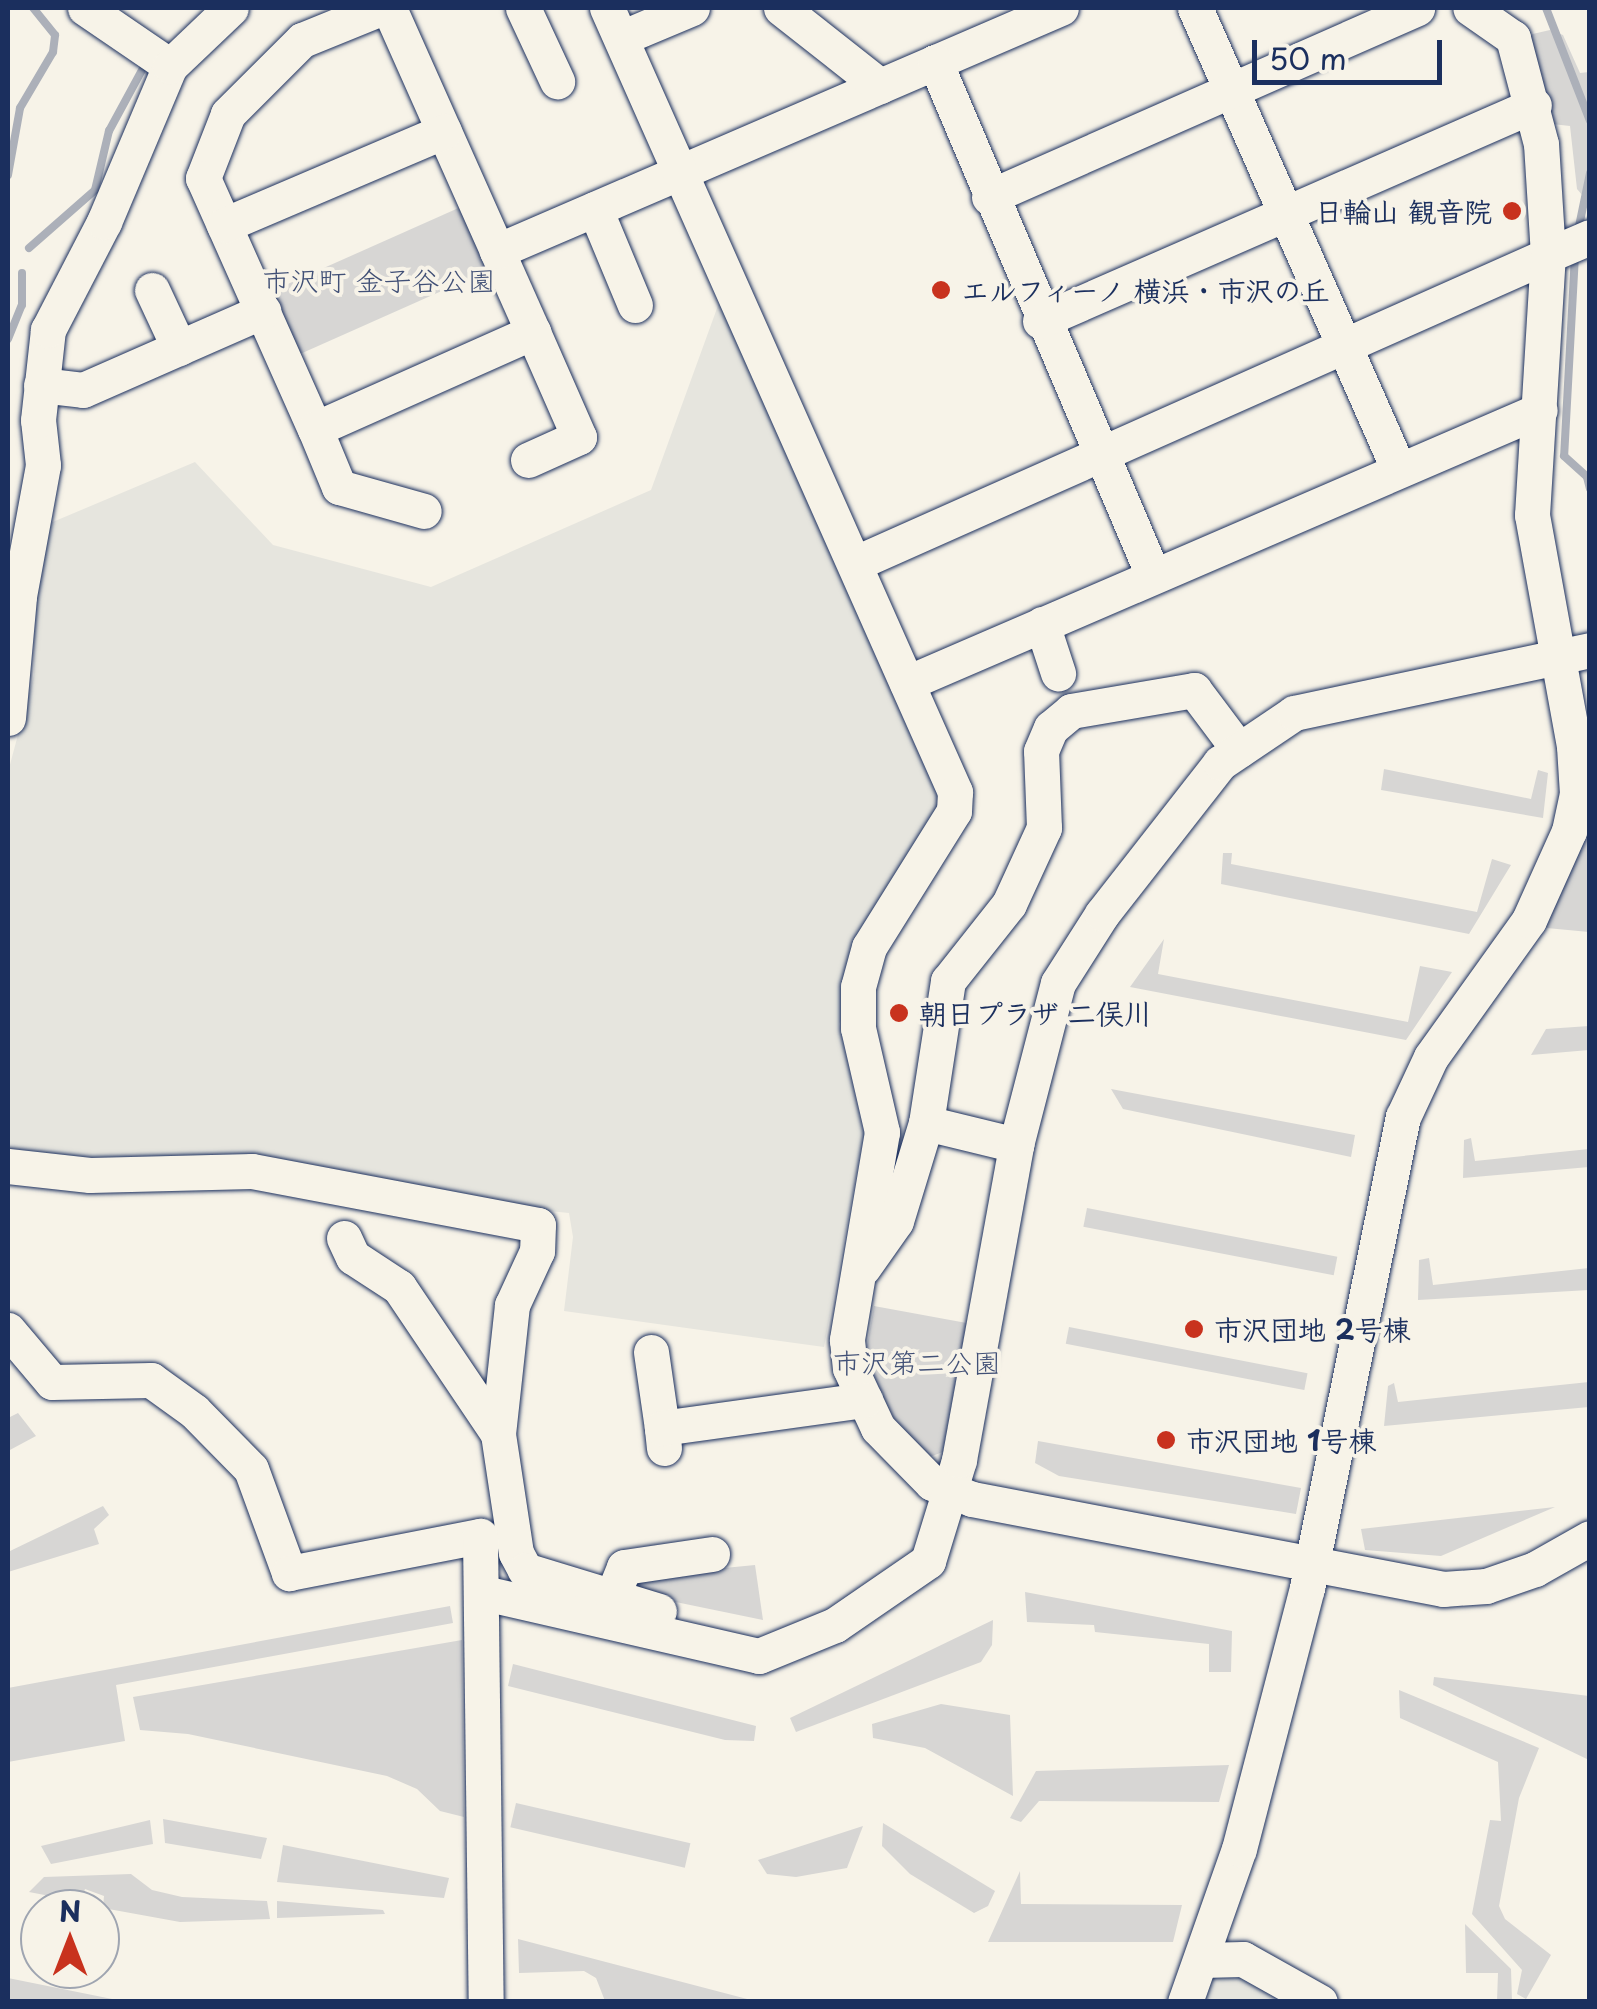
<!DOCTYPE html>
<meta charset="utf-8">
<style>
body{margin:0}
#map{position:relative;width:1597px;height:2009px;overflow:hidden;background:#f7f3e8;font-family:"Playpen Sans","Klee One",sans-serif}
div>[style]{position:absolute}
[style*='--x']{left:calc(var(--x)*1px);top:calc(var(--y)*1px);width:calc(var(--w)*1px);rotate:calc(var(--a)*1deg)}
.built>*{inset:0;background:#e6e5de}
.green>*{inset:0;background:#d7d6d4;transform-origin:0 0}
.stream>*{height:8px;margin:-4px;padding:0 4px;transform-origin:4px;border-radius:4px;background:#acb0b9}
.roads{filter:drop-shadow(0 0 2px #1b2f5e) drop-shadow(0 0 2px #1b2f5e)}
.minor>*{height:35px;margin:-17.5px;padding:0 17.5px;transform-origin:17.5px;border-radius:17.5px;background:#f7f3e8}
.dots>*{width:28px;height:28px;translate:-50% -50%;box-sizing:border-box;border:5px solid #f7f3e8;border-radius:50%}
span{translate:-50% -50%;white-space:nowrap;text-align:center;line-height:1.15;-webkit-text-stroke:8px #f7f3e8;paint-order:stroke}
.poi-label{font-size:28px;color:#1b2f5e;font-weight:700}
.right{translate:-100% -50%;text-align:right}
.left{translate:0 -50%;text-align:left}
.park-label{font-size:28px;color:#415076}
.frame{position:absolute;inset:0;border:10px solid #1b2f5e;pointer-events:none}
.north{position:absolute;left:20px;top:1889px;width:100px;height:100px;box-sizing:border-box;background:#f7f3e8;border:2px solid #9fa5b1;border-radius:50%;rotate:0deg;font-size:28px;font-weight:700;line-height:40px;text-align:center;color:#1b2f5e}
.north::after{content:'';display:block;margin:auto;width:35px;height:45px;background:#c8321e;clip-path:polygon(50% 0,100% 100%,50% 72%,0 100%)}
.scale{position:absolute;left:1252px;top:40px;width:190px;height:45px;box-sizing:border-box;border:5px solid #1b2f5e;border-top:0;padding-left:12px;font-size:30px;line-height:35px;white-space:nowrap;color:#1b2f5e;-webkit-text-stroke:8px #f7f3e8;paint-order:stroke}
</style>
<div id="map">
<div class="built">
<div style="clip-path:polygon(724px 289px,945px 800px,839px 1024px,864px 1134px,824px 1347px,564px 1311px,573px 1237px,569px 1213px,8px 1155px,8px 772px,34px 675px,33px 593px,48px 524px,195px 462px,273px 545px,431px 587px,651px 490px)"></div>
<div style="clip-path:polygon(1239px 1964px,1309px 2002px,1189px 2002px,1203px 1967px)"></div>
</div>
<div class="green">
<div style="clip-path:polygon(1550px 30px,1563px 35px,1580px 73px,1589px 72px,1589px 203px,1577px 189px,1570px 126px,1552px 124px,1524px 36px)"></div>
<div style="left:463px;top:206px;width:69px;height:214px;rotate:66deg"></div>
<div style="clip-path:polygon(1589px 766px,1589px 932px,1536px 927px)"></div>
<div style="clip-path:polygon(1384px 769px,1531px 799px,1538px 770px,1548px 773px,1543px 818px,1381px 790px)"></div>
<div style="clip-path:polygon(1223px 853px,1232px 853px,1231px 864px,1477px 912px,1492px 859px,1511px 865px,1469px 934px,1221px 884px)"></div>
<div style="clip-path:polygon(1164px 939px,1158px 974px,1408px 1022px,1420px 966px,1452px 972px,1406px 1040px,1130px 987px)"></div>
<div style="clip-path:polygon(1589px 1026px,1589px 1050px,1531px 1055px,1546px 1029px)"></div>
<div style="clip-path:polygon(1111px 1089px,1355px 1135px,1351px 1157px,1123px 1109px)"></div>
<div style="clip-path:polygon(1471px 1138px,1475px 1161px,1589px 1149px,1589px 1167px,1463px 1178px,1464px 1140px)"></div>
<div style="left:1087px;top:1208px;width:255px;height:19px;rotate:11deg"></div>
<div style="clip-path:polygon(1429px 1258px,1433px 1285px,1589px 1268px,1589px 1290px,1418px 1300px,1419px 1260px)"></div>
<div style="clip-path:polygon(874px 1306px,972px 1324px,948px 1450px,927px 1458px,905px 1439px,864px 1363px)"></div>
<div style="left:1069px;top:1327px;width:243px;height:17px;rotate:11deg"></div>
<div style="clip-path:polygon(1589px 1382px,1589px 1407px,1384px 1426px,1388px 1386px,1394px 1383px,1398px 1402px)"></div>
<div style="clip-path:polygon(18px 1413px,36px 1436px,8px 1451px,8px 1418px)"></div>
<div style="clip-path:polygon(1038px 1441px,1301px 1488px,1296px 1514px,1059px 1476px,1035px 1463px)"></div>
<div style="clip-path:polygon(103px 1506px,109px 1515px,94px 1529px,99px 1544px,8px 1572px,8px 1552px)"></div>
<div style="clip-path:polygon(1555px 1507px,1441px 1556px,1365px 1550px,1361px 1529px)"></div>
<div style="clip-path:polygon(755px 1565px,763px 1620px,632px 1593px,633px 1577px)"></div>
<div style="clip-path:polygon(1025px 1592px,1232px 1631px,1231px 1672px,1209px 1672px,1209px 1644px,1095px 1632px,1094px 1625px,1027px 1622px)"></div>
<div style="clip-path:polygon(450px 1606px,453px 1623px,116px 1685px,125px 1741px,8px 1762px,8px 1688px)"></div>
<div style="clip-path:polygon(993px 1620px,992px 1645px,981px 1662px,796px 1732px,790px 1718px)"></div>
<div style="clip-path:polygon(462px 1640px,464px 1817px,440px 1811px,417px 1789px,387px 1776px,188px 1734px,140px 1730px,133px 1697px)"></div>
<div style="clip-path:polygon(513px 1664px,756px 1726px,754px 1741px,725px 1740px,508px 1686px)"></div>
<div style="clip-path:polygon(1434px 1677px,1589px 1696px,1589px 1760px,1433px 1685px)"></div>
<div style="clip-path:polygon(1399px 1690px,1539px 1748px,1519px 1798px,1499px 1906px,1505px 1919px,1551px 1955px,1526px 1999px,1517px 1994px,1522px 1970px,1472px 1914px,1490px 1820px,1501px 1821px,1498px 1762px,1400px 1718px)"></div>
<div style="clip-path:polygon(941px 1704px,1010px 1715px,1013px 1796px,925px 1748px,873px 1738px,872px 1724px)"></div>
<div style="clip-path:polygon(1229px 1765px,1219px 1802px,1039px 1801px,1021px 1822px,1010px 1818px,1036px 1771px)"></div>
<div style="left:516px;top:1803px;width:179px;height:25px;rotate:13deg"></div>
<div style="clip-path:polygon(163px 1819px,267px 1838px,261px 1859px,165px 1843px)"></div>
<div style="clip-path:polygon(150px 1820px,153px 1844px,51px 1864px,41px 1846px)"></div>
<div style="clip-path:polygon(883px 1823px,995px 1891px,988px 1906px,974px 1913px,910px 1874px,882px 1846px)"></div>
<div style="clip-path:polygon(863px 1826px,847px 1868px,796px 1877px,767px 1874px,758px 1860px)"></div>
<div style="clip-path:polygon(283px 1845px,449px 1878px,444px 1898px,277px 1882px)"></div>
<div style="clip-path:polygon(1020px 1871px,1021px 1904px,1182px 1905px,1173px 1942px,988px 1942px)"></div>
<div style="clip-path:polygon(131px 1874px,152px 1890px,182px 1897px,267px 1901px,270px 1919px,180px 1922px,103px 1908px,104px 1896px,85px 1889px,81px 1902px,29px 1892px,44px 1877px)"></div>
<div style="clip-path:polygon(277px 1901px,383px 1910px,385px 1914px,277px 1918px)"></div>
<div style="clip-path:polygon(1465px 1924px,1511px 1969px,1512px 2001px,1497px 2001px,1498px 1973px,1466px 1973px)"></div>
<div style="clip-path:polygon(518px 1939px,751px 2000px,759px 2001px,605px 2001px,596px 1978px,584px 1971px,519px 1973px)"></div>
<div style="clip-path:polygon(8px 1978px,122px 2001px,8px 2001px)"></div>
</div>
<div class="stream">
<div style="--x:1546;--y:8;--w:121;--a:68.7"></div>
<div style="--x:8;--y:175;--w:68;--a:-79.8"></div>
<div style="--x:20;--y:108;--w:65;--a:-59.5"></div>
<div style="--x:53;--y:52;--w:17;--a:-83"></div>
<div style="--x:55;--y:35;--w:35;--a:-129"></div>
<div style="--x:1578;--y:231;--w:59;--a:-78.3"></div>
<div style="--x:29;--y:248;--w:88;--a:-41.3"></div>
<div style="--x:95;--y:190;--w:61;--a:-76.7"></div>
<div style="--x:109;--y:131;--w:69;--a:-61.6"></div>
<div style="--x:1575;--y:255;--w:201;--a:93.1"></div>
<div style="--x:1564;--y:456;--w:31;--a:42"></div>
<div style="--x:1587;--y:477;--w:12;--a:76"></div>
<div style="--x:8;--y:339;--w:37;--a:-68"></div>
<div style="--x:22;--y:305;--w:32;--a:-90"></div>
</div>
<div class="roads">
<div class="minor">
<div style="--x:85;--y:8;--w:103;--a:34.3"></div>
<div style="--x:381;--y:8;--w:85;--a:157.9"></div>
<div style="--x:302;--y:40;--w:105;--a:135"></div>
<div style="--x:228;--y:114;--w:69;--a:111.3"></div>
<div style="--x:203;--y:178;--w:275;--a:66"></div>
<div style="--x:315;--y:429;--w:239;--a:-24"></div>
<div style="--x:533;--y:332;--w:89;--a:-114"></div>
<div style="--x:389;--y:8;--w:266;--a:66"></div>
<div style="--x:497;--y:251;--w:614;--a:-23.31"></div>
<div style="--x:523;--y:8;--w:81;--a:65"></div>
<div style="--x:607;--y:8;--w:858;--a:66.06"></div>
<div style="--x:955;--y:792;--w:19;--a:93"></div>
<div style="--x:954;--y:811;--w:160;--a:122"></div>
<div style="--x:869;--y:947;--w:41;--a:105.4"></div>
<div style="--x:858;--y:987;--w:41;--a:90"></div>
<div style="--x:858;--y:1028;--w:107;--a:77"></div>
<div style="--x:882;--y:1132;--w:211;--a:99.6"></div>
<div style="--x:847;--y:1340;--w:28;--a:84"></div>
<div style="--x:850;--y:1368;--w:66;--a:65"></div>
<div style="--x:878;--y:1428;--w:77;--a:45.5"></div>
<div style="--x:932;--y:1483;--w:43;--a:21.8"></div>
<div style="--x:972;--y:1499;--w:480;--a:10.8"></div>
<div style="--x:1443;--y:1589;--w:43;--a:-4"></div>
<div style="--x:1486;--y:1586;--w:52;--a:-19.1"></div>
<div style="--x:1535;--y:1569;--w:63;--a:-29.4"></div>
<div style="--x:781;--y:8;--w:126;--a:38.2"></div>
<div style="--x:1195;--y:8;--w:503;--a:66.19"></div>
<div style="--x:621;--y:38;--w:77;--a:-22.9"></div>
<div style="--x:935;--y:62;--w:557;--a:66.98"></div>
<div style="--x:989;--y:197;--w:468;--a:-23.8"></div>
<div style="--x:595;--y:209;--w:104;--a:67.4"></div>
<div style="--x:224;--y:225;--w:239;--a:-23.1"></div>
<div style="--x:152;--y:290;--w:64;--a:65"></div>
<div style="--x:1040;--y:321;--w:539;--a:-23.62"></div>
<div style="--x:41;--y:385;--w:42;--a:6.8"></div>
<div style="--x:83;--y:390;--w:197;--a:-23.7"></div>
<div style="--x:315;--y:429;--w:63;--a:67.5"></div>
<div style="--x:339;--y:487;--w:88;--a:15.8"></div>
<div style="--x:528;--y:460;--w:56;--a:-24.3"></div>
<div style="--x:579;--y:437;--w:115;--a:-113.7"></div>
<div style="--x:856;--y:563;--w:757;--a:-23.99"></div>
<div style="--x:1548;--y:255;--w:111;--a:-93.6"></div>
<div style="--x:1541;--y:144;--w:110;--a:-104.8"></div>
<div style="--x:1513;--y:38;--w:52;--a:-145.1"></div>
<div style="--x:1042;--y:624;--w:52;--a:71.9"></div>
<div style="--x:907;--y:683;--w:689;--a:-23.33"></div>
<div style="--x:8;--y:718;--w:122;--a:-84.8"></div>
<div style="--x:19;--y:596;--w:133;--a:-79.6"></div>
<div style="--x:43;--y:465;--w:45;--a:-96.3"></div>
<div style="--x:38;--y:420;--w:91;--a:-83.7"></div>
<div style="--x:48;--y:330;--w:122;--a:-62.6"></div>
<div style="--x:104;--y:222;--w:169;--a:-67.1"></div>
<div style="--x:170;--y:66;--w:84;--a:-43.6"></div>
<div style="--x:926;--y:1123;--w:93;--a:13.7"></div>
<div style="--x:8;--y:1166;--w:82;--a:6.3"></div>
<div style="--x:90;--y:1175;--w:162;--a:-1.4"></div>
<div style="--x:252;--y:1171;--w:291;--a:10.7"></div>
<div style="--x:538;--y:1225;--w:26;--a:92"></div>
<div style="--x:537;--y:1251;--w:60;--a:114.8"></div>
<div style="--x:512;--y:1305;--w:130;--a:96.2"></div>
<div style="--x:498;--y:1434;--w:120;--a:81.4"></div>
<div style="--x:516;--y:1553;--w:19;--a:62"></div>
<div style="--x:525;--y:1570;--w:140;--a:17"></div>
<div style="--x:344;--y:1238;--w:21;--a:65"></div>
<div style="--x:353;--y:1257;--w:55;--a:33.1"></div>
<div style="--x:399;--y:1287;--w:177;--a:56"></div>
<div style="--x:863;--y:1268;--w:57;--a:-54.9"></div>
<div style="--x:896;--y:1221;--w:102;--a:-73"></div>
<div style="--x:926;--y:1123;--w:144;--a:-81.2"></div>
<div style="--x:948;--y:981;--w:98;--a:-51.6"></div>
<div style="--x:1009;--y:904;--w:84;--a:-65.3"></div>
<div style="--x:1044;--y:828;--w:77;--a:-92.2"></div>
<div style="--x:1041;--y:751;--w:25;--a:-67"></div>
<div style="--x:1051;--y:728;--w:26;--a:-40"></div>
<div style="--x:1071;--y:711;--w:125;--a:-9.7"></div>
<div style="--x:1194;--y:690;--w:75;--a:53.1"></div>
<div style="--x:8;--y:1330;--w:68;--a:49.8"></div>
<div style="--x:52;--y:1382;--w:99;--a:-1.2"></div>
<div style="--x:151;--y:1380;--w:53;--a:35.8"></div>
<div style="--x:194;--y:1411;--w:81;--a:45.5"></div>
<div style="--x:251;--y:1469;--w:111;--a:69.9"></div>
<div style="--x:289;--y:1573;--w:195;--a:-11"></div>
<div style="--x:480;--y:1536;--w:466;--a:89.3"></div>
<div style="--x:651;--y:1352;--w:77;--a:81.8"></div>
<div style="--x:664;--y:1448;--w:20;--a:-96"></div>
<div style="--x:662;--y:1428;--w:205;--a:-7.9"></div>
<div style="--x:484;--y:1593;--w:282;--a:12.9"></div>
<div style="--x:759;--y:1656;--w:82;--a:-22.2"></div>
<div style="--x:835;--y:1625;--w:113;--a:-34.5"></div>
<div style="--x:928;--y:1561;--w:106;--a:-72.9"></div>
<div style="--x:959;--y:1460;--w:320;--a:-79.7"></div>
<div style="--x:1016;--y:1145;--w:167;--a:-75.5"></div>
<div style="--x:1058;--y:983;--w:82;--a:-57.5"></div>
<div style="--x:1102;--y:914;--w:192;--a:-52"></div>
<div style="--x:1220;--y:763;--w:89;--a:-34"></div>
<div style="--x:1294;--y:713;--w:303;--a:-12"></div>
<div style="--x:612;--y:1597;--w:32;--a:-68"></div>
<div style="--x:624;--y:1567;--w:89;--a:-8.4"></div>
<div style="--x:1201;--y:1960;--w:42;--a:-1.4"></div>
<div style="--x:1243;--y:1959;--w:88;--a:29.2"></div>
<div style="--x:1185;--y:2002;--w:162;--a:-70.6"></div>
<div style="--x:1239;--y:1849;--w:270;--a:-75.4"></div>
<div style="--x:1307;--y:1588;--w:481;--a:-78.5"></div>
<div style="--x:1403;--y:1117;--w:66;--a:-65"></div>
<div style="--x:1431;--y:1057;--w:168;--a:-54.4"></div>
<div style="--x:1529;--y:920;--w:98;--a:-65.8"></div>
<div style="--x:1569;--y:831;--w:38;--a:-78"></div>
<div style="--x:1577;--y:794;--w:48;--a:-93.6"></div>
<div style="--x:1574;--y:746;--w:235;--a:-100.3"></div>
<div style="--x:1532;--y:515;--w:260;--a:-86.5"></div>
<div style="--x:1548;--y:255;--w:46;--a:-23.2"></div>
</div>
</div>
<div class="dots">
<div style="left:1512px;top:211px;background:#c8321e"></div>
<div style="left:941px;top:290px;background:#c8321e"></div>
<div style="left:899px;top:1013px;background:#c8321e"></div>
<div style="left:1194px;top:1329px;background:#c8321e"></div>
<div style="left:1166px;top:1440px;background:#c8321e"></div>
</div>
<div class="poi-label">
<span class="right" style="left:1492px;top:211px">日輪山 観音院</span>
<span class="left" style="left:961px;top:290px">エルフィーノ 横浜・市沢の丘</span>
<span class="left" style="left:919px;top:1013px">朝日プラザ 二俣川</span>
<span class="left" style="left:1214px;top:1329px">市沢団地 2号棟</span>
<span class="left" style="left:1186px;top:1440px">市沢団地 1号棟</span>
</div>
<div class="park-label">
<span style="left:379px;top:280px">市沢町 金子谷公園</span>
<span style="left:917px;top:1362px">市沢第二公園</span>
</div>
<div class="frame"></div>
<div class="north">N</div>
<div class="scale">50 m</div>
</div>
